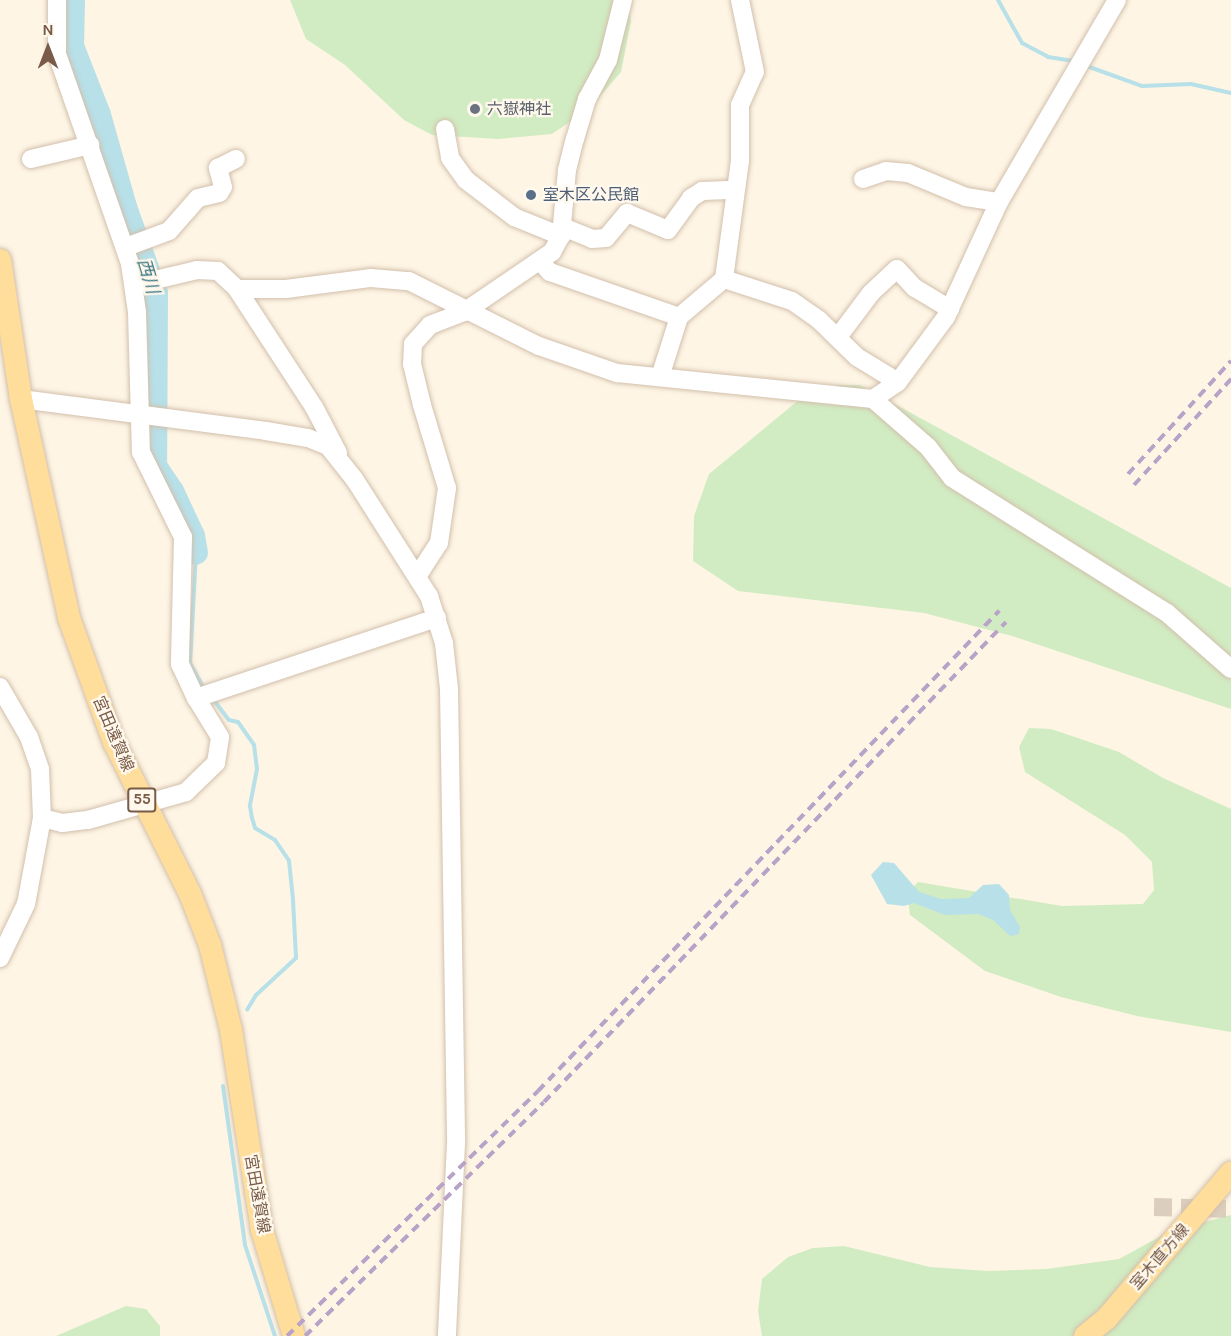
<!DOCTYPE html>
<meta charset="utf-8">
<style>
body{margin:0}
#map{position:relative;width:1231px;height:1336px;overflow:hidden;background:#fef5e4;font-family:Karla,"Noto Sans JP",sans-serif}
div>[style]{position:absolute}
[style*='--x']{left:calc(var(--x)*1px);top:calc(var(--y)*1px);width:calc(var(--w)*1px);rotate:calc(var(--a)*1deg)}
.green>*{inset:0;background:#d1ecc2}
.water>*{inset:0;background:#b7e0e8}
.stream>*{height:4px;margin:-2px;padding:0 2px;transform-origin:2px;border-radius:2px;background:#b7e0e8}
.river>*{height:24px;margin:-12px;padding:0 12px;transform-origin:12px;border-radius:12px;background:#b7e0e8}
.minor-tunnel>*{height:18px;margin-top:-9px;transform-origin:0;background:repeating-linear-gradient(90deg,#dccebd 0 18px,transparent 0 27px)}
.roads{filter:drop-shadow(0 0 2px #d2bfac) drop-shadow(0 0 2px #d2bfac)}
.minor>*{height:18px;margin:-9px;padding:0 9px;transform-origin:9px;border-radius:9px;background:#fff}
.major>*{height:22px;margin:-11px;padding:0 11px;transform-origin:11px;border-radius:11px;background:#ffdd9a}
.rail>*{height:4px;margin-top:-2px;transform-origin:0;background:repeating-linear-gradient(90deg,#b8a2c8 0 9px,transparent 0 15px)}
.dots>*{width:16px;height:16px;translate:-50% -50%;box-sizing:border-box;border:3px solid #fff8ec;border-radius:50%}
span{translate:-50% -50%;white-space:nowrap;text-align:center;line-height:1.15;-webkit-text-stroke:4.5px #fff8ec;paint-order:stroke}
.shield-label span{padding:2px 4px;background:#fff8ec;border:2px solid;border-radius:4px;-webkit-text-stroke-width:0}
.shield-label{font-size:15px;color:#785b48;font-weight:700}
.worship-label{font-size:16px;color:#5b616d}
.left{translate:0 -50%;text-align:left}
.service-label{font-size:16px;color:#4e5e75}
.street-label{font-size:16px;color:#785b48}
.water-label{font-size:18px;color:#3d7785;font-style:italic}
.north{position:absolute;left:18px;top:18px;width:60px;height:60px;-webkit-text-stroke:4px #fff8ec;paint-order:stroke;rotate:0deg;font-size:16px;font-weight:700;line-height:24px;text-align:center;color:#785b48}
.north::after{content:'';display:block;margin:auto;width:21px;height:27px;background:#785b48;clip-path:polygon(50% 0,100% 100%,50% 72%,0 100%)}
</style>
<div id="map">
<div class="green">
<div style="clip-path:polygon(290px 0,628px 0,631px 21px,621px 72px,589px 109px,552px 134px,498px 139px,432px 135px,404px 120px,345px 65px,306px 39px)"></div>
<div style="clip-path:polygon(838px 385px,860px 385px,1231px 588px,1231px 709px,1012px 636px,924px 613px,738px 591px,693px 561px,694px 516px,709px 474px,800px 399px)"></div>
<div style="clip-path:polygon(1029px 728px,1051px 729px,1119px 752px,1163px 778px,1231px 809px,1231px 1032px,1137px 1016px,1061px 997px,985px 971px,910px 915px,907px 893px,918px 882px,1062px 906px,1143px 904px,1154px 890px,1152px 862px,1125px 835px,1025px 772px,1019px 747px)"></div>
<div style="clip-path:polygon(1231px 1215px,1231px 1336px,762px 1336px,758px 1311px,762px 1279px,788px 1257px,813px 1248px,844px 1246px,930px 1267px,988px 1271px,1046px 1269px,1119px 1259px,1170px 1231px)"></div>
<div style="clip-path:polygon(126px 1306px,146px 1309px,160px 1326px,160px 1336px,56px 1336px)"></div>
</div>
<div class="water">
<div style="clip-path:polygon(883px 862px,894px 863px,919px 892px,941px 899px,969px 898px,983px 885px,999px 884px,1009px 895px,1010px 910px,1020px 927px,1019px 934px,1010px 936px,993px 920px,978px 914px,945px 915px,914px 903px,904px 906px,887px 904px,871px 875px)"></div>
</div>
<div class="stream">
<div style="--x:998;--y:0;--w:49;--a:60.8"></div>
<div style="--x:1022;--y:43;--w:30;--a:28"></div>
<div style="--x:1048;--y:57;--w:26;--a:9"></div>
<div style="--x:1084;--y:65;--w:62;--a:19.9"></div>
<div style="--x:1142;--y:86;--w:49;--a:-2.3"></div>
<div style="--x:1191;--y:84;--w:41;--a:12.7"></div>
<div style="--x:196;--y:553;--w:110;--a:93.1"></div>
<div style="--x:190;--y:663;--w:29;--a:61"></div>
<div style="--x:213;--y:699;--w:26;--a:53"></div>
<div style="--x:229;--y:720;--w:9;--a:13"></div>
<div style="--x:238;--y:722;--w:28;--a:55"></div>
<div style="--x:254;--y:745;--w:24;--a:83"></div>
<div style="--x:257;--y:769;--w:38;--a:101"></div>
<div style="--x:250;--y:806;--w:12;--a:81"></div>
<div style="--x:252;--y:818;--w:10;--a:73"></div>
<div style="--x:255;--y:828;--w:23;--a:31"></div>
<div style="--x:275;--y:840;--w:25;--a:56"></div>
<div style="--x:289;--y:861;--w:39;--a:84"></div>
<div style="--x:293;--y:900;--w:58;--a:87"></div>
<div style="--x:296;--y:958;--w:54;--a:137.2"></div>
<div style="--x:256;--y:995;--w:17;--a:121"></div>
<div style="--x:223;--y:1086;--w:161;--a:82.1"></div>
<div style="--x:245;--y:1245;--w:96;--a:71.8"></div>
</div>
<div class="river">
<div style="--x:73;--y:0;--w:46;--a:91.2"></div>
<div style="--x:72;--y:46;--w:74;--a:68.6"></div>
<div style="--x:99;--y:115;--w:96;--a:74.2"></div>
<div style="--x:125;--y:207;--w:91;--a:70.2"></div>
<div style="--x:156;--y:293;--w:173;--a:90.3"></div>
<div style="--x:155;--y:466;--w:30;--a:56"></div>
<div style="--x:172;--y:491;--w:50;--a:65"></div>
<div style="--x:193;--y:536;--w:17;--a:80"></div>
</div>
<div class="minor-tunnel">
<div style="--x:1154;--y:1207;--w:77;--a:1.5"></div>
</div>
<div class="roads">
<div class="minor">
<div style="--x:57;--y:0;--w:54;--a:90"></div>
<div style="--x:57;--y:54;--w:222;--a:70.8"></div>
<div style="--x:130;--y:264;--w:49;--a:81.7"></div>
<div style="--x:137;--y:312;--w:140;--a:88.4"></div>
<div style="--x:141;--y:452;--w:95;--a:63.7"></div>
<div style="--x:183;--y:537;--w:127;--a:91.4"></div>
<div style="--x:180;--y:664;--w:38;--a:65"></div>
<div style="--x:445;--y:129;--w:29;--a:80"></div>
<div style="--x:450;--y:158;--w:27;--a:54"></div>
<div style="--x:466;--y:180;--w:61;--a:37.6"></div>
<div style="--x:514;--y:217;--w:51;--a:22"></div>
<div style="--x:31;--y:159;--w:61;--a:-13.3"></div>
<div style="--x:863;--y:179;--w:24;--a:-19"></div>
<div style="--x:886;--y:171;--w:22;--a:5"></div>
<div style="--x:908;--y:173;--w:63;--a:22.5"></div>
<div style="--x:966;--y:197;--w:33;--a:9"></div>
<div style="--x:563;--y:227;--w:31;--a:22"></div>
<div style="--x:592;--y:239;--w:14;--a:-4"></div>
<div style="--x:606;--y:238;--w:33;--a:-50"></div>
<div style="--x:627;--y:213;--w:44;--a:22.5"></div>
<div style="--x:668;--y:230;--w:39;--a:-54"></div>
<div style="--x:691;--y:198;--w:13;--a:-32"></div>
<div style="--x:702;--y:191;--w:33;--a:-2"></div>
<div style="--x:126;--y:247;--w:46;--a:-20.4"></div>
<div style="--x:169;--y:231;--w:44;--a:-48.7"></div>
<div style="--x:198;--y:198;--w:22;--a:-13"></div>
<div style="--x:219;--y:193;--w:7;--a:-56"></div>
<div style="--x:223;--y:187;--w:20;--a:-105"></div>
<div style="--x:218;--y:168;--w:20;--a:-27"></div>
<div style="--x:540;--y:261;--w:15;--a:48"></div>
<div style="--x:550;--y:272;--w:137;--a:19.2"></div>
<div style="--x:724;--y:279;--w:71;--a:17.9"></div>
<div style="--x:792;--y:301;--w:33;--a:35"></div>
<div style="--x:819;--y:320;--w:53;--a:44.2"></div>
<div style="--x:857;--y:357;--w:48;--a:31.4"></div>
<div style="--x:134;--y:285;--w:65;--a:-13.4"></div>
<div style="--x:197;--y:270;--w:21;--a:3"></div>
<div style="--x:218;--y:271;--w:26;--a:43"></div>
<div style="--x:237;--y:289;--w:141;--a:56.9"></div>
<div style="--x:314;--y:407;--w:52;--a:62.4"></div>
<div style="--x:237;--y:289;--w:49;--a:0"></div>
<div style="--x:286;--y:289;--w:86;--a:-7.4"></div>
<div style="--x:371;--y:278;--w:38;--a:5"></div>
<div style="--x:409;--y:281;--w:145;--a:26.6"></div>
<div style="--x:539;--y:346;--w:83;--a:19.1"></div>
<div style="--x:617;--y:373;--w:257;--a:5.8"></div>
<div style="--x:873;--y:399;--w:30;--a:-34"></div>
<div style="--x:898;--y:382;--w:81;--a:-53.6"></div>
<div style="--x:946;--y:317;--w:127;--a:-65.3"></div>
<div style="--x:999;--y:202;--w:234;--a:-59.7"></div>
<div style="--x:838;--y:337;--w:55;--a:-53.1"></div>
<div style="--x:871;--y:293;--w:35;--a:-43"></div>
<div style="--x:897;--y:269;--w:26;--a:47"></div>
<div style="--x:915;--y:288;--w:41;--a:31"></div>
<div style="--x:660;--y:377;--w:63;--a:-72.4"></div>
<div style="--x:679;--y:317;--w:59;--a:-40.2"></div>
<div style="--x:724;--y:279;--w:119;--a:-82.3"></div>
<div style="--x:740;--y:161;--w:56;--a:-90"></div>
<div style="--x:740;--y:105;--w:36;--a:-66"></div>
<div style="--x:755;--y:72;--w:74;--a:-101.8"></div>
<div style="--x:21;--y:399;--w:247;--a:7.4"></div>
<div style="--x:266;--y:431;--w:43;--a:9.5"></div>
<div style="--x:308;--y:438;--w:22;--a:22"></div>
<div style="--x:328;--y:446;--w:43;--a:51.5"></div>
<div style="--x:355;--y:480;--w:138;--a:57.5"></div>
<div style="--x:429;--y:596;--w:49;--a:72.3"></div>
<div style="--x:444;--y:643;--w:46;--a:83.8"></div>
<div style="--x:449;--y:689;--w:454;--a:89.1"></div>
<div style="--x:456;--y:1143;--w:193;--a:92.7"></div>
<div style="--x:873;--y:399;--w:73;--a:41.1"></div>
<div style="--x:928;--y:447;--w:39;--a:52"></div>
<div style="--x:952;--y:478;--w:254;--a:32.1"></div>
<div style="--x:1167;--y:613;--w:85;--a:41.2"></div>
<div style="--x:418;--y:575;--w:38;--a:-57"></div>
<div style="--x:439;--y:543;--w:56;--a:-81.7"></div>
<div style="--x:447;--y:488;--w:87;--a:-106.8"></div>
<div style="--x:422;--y:405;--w:42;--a:-103.7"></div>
<div style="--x:412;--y:364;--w:20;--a:-87"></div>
<div style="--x:413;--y:344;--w:25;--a:-48"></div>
<div style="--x:430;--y:325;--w:36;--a:-21"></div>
<div style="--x:464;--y:312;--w:107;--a:-34.3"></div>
<div style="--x:552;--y:252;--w:18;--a:-61"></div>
<div style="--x:561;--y:236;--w:66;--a:-84.8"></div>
<div style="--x:567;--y:170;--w:32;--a:-76"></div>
<div style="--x:575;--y:139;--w:42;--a:-73.3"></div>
<div style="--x:587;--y:99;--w:44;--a:-61.7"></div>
<div style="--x:608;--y:60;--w:62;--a:-76"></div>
<div style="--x:0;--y:687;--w:58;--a:59.9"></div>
<div style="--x:29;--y:737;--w:34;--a:71"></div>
<div style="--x:40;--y:769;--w:49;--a:87.7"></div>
<div style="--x:42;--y:818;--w:87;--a:100.5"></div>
<div style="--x:26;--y:904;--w:60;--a:115.7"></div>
<div style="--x:42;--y:818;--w:21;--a:14"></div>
<div style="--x:62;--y:823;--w:26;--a:-7"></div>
<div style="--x:88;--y:820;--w:102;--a:-15.9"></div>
<div style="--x:186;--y:792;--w:42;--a:-44"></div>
<div style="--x:216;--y:763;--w:26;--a:-81"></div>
<div style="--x:220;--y:737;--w:46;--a:-121.6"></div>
<div style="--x:196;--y:698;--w:254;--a:-18.4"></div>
</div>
<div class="major">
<div style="--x:0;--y:260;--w:141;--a:81.4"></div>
<div style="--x:21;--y:399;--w:224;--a:77.6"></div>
<div style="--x:69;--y:618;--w:132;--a:70.1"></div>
<div style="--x:114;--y:742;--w:172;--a:63.4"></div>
<div style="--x:191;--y:896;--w:53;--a:68.8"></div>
<div style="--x:210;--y:945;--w:88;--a:76.1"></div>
<div style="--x:231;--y:1030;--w:202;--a:81.2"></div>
<div style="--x:262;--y:1230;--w:111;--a:73.2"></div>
<div style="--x:1085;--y:1336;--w:28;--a:-39"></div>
<div style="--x:1107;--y:1318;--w:191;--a:-49.5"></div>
</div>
</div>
<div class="rail">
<div style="--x:1128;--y:474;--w:153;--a:-47.7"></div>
<div style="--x:1134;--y:485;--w:144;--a:-47.5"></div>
<div style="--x:287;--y:1336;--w:351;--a:-44.3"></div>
<div style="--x:538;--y:1091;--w:666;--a:-46.16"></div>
<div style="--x:305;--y:1336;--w:334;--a:-44.4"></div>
<div style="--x:544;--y:1102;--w:666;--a:-46.09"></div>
</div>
<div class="dots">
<div style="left:475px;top:109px;background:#6b7280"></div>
<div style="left:531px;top:195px;background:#5c6f8a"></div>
</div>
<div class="shield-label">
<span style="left:142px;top:800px">55</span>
</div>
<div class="worship-label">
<span class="left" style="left:487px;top:109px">六嶽神社</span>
</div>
<div class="service-label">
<span class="left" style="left:543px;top:195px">室木区公民館</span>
</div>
<div class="street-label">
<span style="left:113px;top:734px;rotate:67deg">宮田遠賀線</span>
<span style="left:257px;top:1194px;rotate:80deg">宮田遠賀線</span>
<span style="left:1160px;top:1257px;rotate:-49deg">室木直方線</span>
</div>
<div class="water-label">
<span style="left:148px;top:276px;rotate:73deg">西川</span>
</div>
<div class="north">N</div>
</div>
